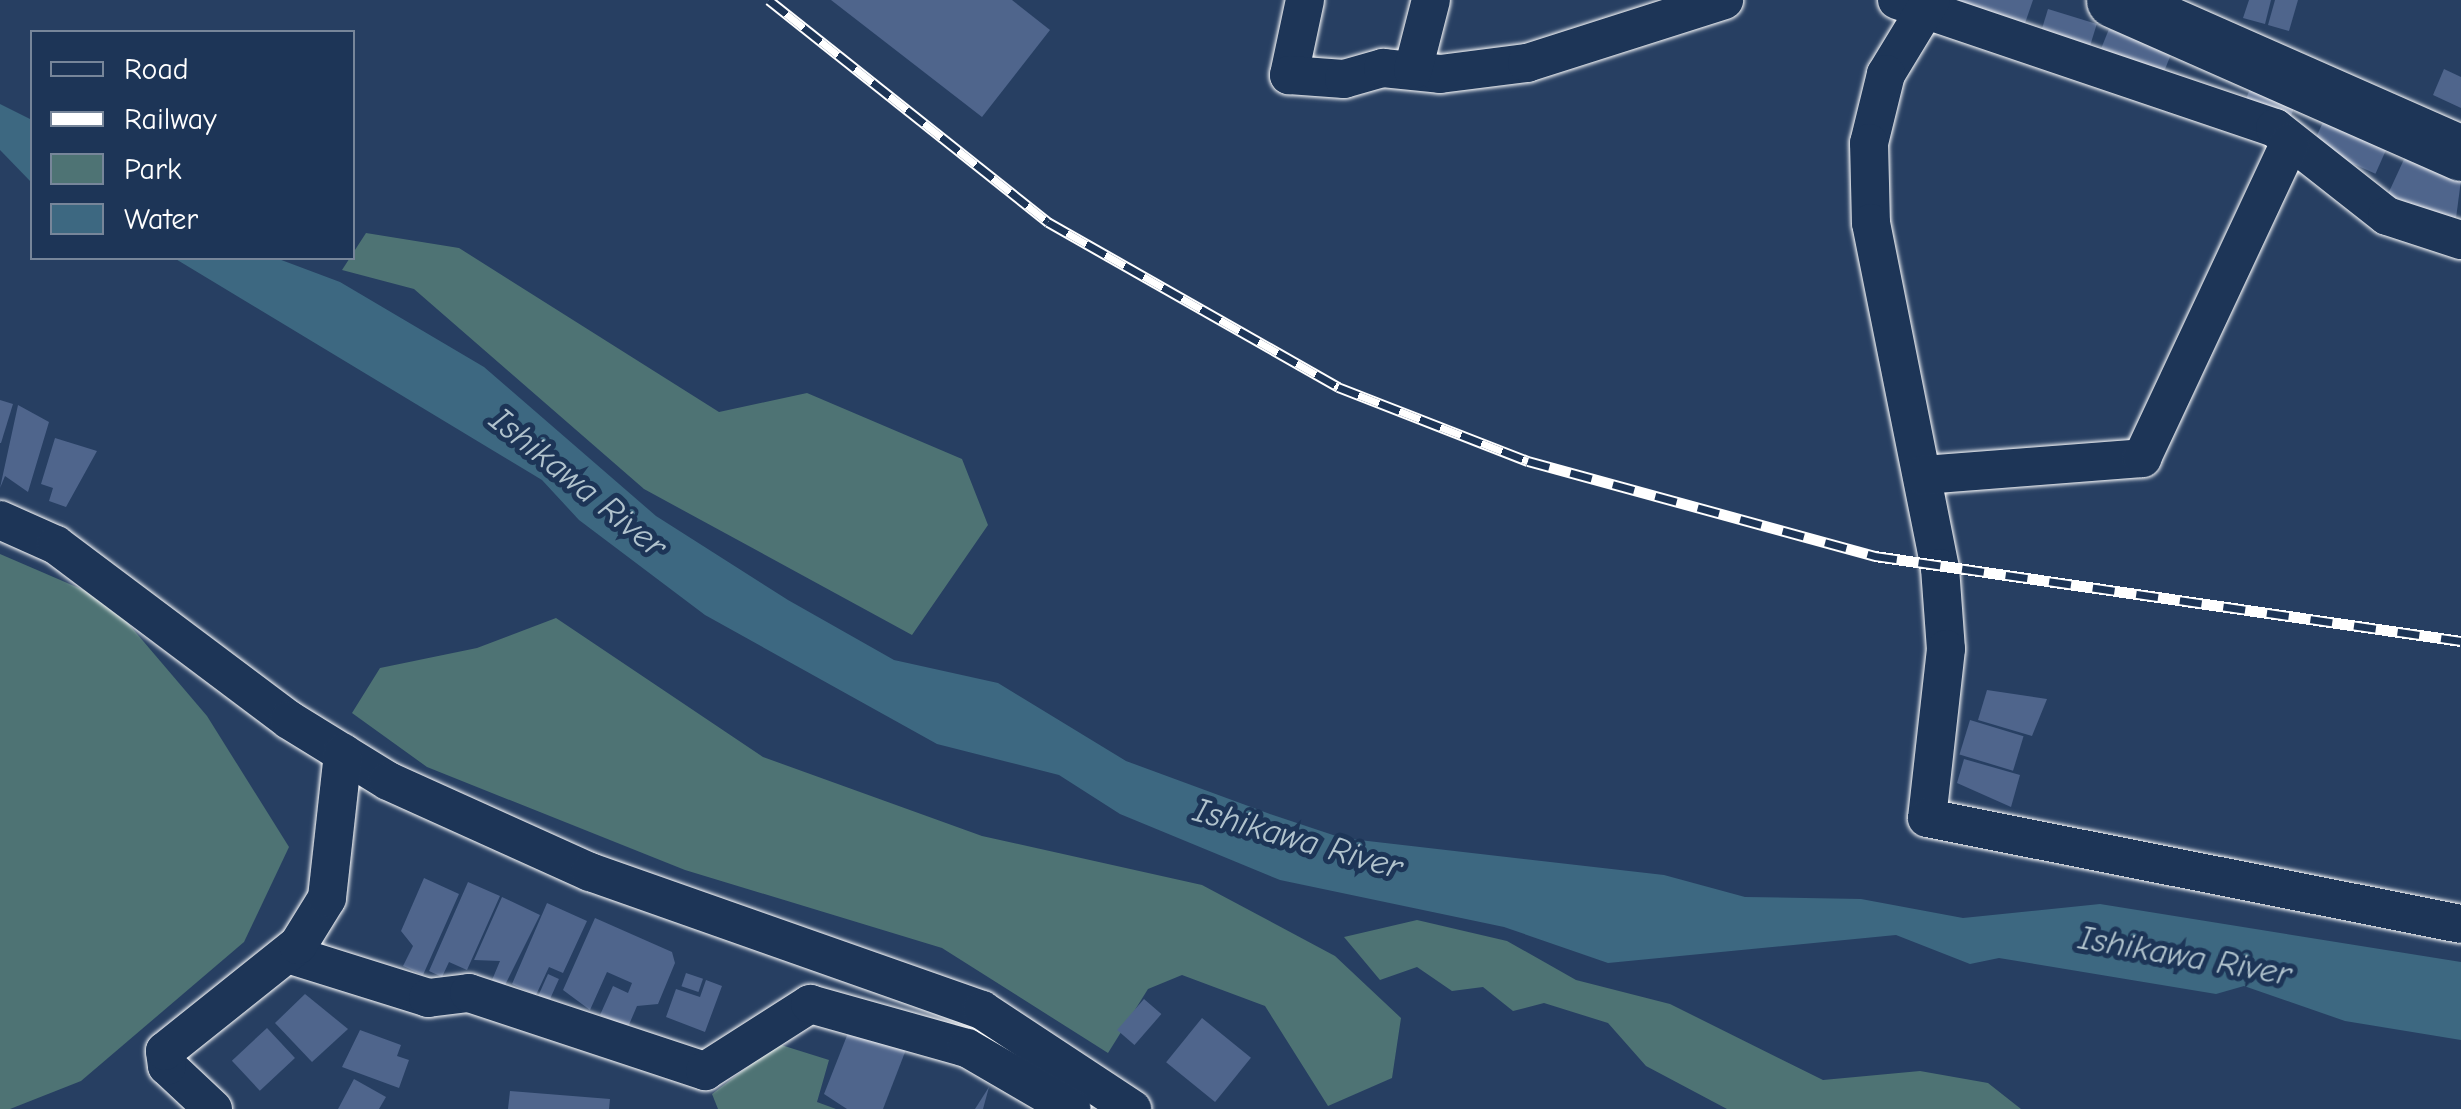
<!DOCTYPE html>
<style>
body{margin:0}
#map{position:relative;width:2461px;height:1109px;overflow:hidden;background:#273f62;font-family:"Comic Neue",sans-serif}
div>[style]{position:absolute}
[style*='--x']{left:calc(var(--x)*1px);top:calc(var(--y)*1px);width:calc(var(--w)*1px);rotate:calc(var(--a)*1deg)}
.green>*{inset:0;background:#4e7374}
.water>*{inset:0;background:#3d6881}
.building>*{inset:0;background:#4f658c;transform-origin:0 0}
.roads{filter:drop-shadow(0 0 2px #fff) drop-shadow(0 0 2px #fff)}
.minor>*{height:38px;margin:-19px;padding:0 19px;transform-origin:19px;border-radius:19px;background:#1d3557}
.highway>*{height:55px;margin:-27.5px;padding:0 27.5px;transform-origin:27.5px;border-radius:27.5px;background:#1d3557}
.rail>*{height:11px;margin-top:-5.5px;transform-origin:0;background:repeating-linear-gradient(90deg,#1d3557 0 22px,#fff 0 44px);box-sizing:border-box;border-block:2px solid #fff}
span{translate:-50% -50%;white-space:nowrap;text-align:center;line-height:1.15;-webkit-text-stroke:10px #1d3557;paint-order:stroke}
.water-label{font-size:35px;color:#b1c3cd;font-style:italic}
.legend{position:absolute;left:30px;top:30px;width:325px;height:230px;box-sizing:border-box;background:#1d3557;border:2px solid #77869a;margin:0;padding:12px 18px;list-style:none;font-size:30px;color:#fff}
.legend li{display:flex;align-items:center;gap:20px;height:50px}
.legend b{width:50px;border:2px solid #77869a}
</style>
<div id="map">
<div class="green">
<div style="clip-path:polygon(366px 233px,459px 248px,719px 412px,807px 393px,962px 459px,988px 525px,912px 635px,644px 489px,414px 289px,342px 270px)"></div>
<div style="clip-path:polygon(0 554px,109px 601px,207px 716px,289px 847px,244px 942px,81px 1081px,10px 1109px,0 1109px)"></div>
<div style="clip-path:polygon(556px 618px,763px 757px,982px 836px,1202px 885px,1335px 956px,1401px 1018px,1392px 1078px,1328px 1106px,1265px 1006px,1182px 975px,1148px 989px,1108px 1053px,942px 948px,685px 870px,427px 767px,352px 713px,380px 668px,477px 648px)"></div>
<div style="clip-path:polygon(1417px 920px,1507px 941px,1576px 980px,1670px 1004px,1823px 1080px,1920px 1071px,1988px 1083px,2021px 1109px,1727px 1109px,1646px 1066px,1608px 1023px,1544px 1003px,1513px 1011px,1483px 987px,1452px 991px,1417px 967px,1380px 980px,1344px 937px)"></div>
<div style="clip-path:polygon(778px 1044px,829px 1060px,817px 1102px,836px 1109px,718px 1109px,712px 1094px)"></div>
</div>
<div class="water">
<div style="clip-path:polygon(0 104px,32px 120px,32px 183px,0 150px)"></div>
<div style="clip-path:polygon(174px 258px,276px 258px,340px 282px,484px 367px,656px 516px,788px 600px,894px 660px,998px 683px,1126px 761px,1273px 815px,1342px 838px,1664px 875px,1745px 897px,1861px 899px,1963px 918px,2100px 904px,2461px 962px,2461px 1040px,2345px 1021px,2244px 986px,2216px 994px,1999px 958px,1970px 964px,1896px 935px,1608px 963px,1504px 927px,1280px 880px,1120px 814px,1059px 775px,937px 744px,705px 615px,579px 520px,542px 480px)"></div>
</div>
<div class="building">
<div style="clip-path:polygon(831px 0,1012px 0,1050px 30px,982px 117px)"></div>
<div style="clip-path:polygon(1955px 0,2033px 0,2023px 29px)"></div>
<div style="clip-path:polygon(2249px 0,2271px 0,2265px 24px,2243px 18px)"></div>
<div style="clip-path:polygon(2275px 0,2298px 0,2289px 31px,2268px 25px)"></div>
<div style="left:2048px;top:9px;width:51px;height:30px;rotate:17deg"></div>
<div style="left:2109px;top:29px;width:67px;height:22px;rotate:22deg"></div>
<div style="clip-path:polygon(2444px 69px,2461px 77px,2461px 108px,2433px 95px)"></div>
<div style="left:2250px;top:89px;width:48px;height:15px;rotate:22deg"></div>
<div style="left:2323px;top:122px;width:69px;height:26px;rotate:24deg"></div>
<div style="clip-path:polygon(2406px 155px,2461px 180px,2455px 226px,2388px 194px)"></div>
<div style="clip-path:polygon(0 400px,13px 404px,1px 443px,0 443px)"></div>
<div style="clip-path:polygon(18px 405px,49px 422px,28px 492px,5px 476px,0 488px)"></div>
<div style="clip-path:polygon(55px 438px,97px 451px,66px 507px,49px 501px,53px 488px,41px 484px)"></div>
<div style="clip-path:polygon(1987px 690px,2047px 699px,2032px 736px,1978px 720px)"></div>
<div style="left:1970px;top:720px;width:56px;height:36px;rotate:17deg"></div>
<div style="clip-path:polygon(1964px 759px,2020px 775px,2011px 807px,1957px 783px)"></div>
<div style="clip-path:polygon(424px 878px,459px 894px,423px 975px,403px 966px,413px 946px,401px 931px)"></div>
<div style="clip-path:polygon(468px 882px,500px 896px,467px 970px,449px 962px,442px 977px,429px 971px)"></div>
<div style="clip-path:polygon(502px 897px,540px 915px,505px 985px,492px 980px,500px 961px,474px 960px)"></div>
<div style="clip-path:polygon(547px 903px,587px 921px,563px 973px,549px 967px,536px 995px,512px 984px)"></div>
<div style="clip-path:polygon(595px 918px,672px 952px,675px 963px,658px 1004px,637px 1006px,628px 1027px,600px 1015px,613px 986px,628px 993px,632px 983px,607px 972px,590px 1010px,563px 990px)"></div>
<div style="left:686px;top:973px;width:18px;height:14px;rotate:19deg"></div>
<div style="left:548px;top:974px;width:12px;height:25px;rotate:24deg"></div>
<div style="clip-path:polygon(706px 980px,722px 986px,705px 1032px,666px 1017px,676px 989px,700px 997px)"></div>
<div style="clip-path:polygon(305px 994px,348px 1029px,312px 1062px,275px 1023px)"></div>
<div style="left:1144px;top:999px;width:23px;height:41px;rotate:41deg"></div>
<div style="left:1202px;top:1018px;width:63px;height:57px;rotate:39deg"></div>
<div style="left:267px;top:1028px;width:41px;height:48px;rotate:47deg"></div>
<div style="clip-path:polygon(850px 1028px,907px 1047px,883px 1109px,847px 1109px,824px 1094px)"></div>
<div style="clip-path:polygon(360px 1030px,401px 1045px,397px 1056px,409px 1060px,399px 1088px,342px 1067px)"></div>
<div style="clip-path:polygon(354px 1079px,386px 1097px,379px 1109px,338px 1109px)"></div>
<div style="clip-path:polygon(989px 1087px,983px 1109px,975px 1109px)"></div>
<div style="clip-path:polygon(510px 1091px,610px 1099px,609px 1109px,508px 1109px)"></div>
</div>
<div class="roads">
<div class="minor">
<div style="--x:1305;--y:0;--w:77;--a:102"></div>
<div style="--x:1289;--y:75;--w:55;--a:4.2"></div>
<div style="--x:1344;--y:79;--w:41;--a:-15.8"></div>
<div style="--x:1383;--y:68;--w:57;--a:6"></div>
<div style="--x:1440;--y:74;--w:88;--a:-7.2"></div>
<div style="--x:1527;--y:63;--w:207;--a:-17.7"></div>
<div style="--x:1897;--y:0;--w:399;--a:18.7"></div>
<div style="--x:2275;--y:128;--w:142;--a:38.2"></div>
<div style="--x:2387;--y:216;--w:78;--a:18"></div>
<div style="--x:1931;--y:0;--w:87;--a:121.3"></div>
<div style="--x:1886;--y:74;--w:71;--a:103.8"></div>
<div style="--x:1869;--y:143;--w:80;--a:88.6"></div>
<div style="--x:1871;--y:223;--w:352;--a:78.7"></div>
<div style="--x:1940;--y:568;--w:81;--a:85.8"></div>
<div style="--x:1946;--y:649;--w:170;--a:96.4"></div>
<div style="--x:1927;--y:818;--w:544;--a:11.23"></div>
<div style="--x:1413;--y:70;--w:72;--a:-75.6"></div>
<div style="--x:1923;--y:475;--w:220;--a:-4.4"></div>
<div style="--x:2142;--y:458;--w:349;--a:-64.9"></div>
<div style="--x:0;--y:520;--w:61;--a:24.1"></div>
<div style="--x:56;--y:545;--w:291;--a:36.9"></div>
<div style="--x:289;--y:720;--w:116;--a:31.6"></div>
<div style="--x:388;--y:781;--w:222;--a:24.3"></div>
<div style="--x:590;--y:872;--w:416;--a:19.4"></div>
<div style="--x:982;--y:1010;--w:180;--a:33.4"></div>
<div style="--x:288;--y:954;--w:147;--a:17.4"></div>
<div style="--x:428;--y:998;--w:41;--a:-7"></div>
<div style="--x:469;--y:993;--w:249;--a:18.3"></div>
<div style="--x:705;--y:1071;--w:125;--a:-32.5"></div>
<div style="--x:810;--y:1004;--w:163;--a:15.7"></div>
<div style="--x:967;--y:1048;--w:121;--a:30.2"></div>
<div style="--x:213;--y:1109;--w:63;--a:-136.9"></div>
<div style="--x:167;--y:1066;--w:15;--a:-98"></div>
<div style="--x:165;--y:1051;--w:170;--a:-38.6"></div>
<div style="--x:298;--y:945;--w:55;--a:-58.3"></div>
<div style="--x:327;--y:898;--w:146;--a:-83.7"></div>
</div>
<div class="highway">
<div style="--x:2114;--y:0;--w:379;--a:23.8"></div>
</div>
</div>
<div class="rail">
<div style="--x:769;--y:0;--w:357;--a:38.5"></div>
<div style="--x:1048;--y:222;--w:334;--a:29.6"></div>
<div style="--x:1338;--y:387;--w:204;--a:21.3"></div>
<div style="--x:1528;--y:461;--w:360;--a:15.3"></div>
<div style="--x:1875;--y:556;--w:592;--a:8.25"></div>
</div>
<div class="water-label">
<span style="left:578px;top:483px;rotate:39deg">Ishikawa River</span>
<span style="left:1298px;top:839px;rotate:16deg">Ishikawa River</span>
<span style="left:2185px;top:956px;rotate:10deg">Ishikawa River</span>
</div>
<ul class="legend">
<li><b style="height:12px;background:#1d3557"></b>Road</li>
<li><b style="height:12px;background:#fff"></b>Railway</li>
<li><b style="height:28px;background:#4e7374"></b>Park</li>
<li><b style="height:28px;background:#3d6881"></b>Water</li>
</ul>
</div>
